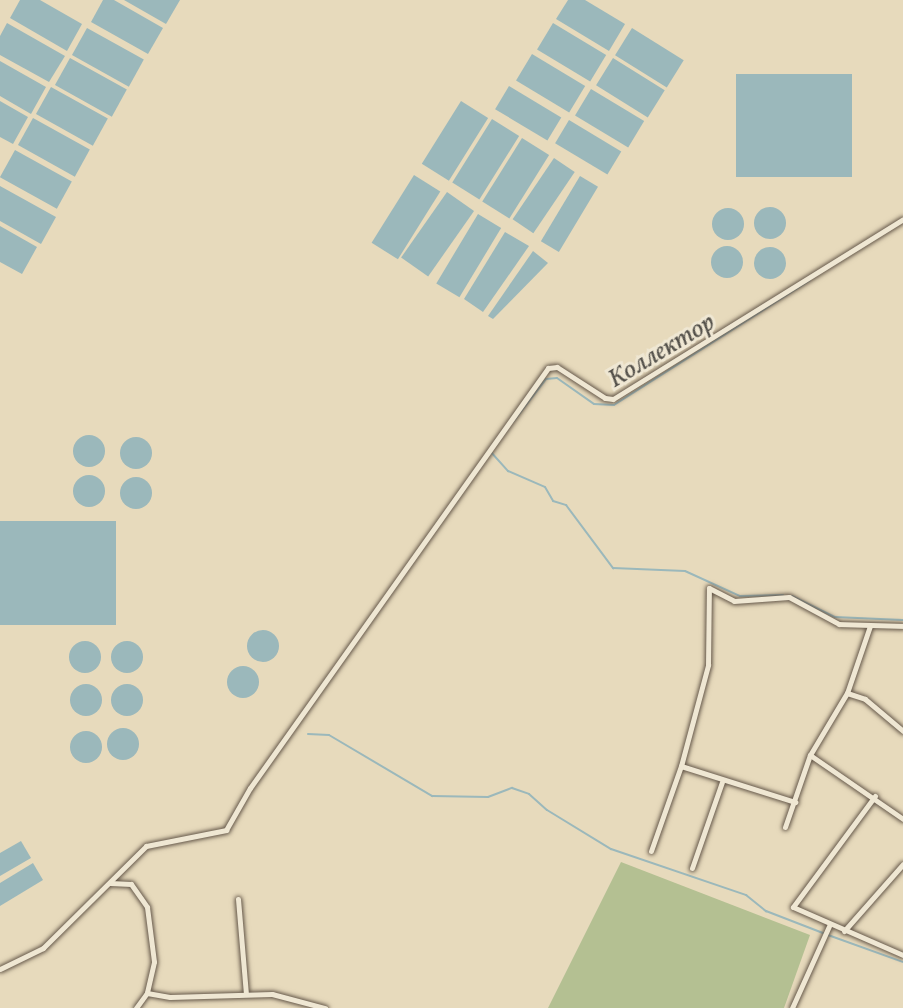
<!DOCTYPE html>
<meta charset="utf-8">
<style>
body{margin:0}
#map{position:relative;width:903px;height:1008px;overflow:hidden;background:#e7dabc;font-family:Vollkorn,serif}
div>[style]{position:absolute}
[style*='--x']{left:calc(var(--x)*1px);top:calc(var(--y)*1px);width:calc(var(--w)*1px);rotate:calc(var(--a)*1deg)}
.green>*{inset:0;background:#b4c092}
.water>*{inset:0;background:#9bb8bb;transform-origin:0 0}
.round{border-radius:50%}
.stream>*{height:2px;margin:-1px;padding:0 1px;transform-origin:1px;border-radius:1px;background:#9bb8bb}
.roads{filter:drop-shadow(0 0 2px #66594b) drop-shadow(0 0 2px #66594b)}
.minor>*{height:5px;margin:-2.5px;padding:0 2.5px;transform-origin:2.5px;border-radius:2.5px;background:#efe7d3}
span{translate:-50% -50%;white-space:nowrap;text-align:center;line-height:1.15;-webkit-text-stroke:6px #efe7d3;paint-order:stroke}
.water-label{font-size:26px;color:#53504a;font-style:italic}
</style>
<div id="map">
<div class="green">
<div style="clip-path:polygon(621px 862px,810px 935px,784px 1008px,548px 1008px)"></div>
</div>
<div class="water">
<div style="clip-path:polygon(20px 0,40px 0,82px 24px,67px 51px,10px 18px)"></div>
<div style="clip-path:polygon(103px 0,114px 0,163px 28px,148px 54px,91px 22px)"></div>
<div style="clip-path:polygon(124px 0,180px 0,166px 24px)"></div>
<div style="clip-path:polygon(568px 0,585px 0,625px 24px,609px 51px,556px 19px)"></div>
<div style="clip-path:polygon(7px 23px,65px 56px,49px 82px,0 55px,0 36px)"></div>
<div style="left:553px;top:23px;width:62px;height:31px;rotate:31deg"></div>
<div style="left:87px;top:28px;width:65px;height:31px;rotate:29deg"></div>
<div style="left:632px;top:28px;width:61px;height:32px;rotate:32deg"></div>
<div style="left:532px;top:54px;width:62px;height:31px;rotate:31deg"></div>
<div style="left:70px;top:58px;width:65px;height:31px;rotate:29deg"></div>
<div style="left:613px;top:58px;width:61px;height:32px;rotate:32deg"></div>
<div style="clip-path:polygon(0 61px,46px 87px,31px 114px,0 96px)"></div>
<div style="left:736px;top:74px;width:116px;height:103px"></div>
<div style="left:509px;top:86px;width:61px;height:27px;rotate:31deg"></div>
<div style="left:51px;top:87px;width:65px;height:31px;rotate:29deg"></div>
<div style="left:591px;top:89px;width:62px;height:31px;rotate:31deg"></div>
<div style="clip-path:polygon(0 101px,28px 117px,13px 144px,0 137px)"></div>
<div style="left:461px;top:101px;width:32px;height:74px;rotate:32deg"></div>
<div style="left:33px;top:118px;width:65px;height:31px;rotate:29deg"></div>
<div style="left:492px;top:119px;width:32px;height:75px;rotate:32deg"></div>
<div style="left:569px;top:120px;width:61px;height:27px;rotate:31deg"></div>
<div style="left:522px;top:138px;width:32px;height:75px;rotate:32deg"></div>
<div style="left:15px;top:150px;width:65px;height:31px;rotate:29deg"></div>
<div style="left:554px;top:158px;width:25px;height:74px;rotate:34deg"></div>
<div style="left:414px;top:175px;width:31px;height:80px;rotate:32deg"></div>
<div style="left:580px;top:176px;width:21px;height:76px;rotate:31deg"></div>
<div style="clip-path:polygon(0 186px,56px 217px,41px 244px,0 221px)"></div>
<div style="left:447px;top:192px;width:33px;height:80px;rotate:35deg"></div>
<div class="round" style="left:754px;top:207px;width:32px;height:32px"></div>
<div class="round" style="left:712px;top:208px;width:32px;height:32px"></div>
<div style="left:478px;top:214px;width:27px;height:81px;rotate:31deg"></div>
<div style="clip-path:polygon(0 226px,37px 247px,22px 274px,0 262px)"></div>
<div style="clip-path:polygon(505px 232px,529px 246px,483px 312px,464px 299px)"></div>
<div class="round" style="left:711px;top:246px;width:32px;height:32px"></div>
<div class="round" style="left:754px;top:247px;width:32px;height:32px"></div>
<div style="clip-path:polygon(533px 251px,548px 263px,493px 319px,488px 316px)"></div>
<div class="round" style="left:73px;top:435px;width:32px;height:32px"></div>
<div class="round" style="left:120px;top:437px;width:32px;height:32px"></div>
<div class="round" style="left:73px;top:475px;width:32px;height:32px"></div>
<div class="round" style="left:120px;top:477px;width:32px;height:32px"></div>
<div style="left:0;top:521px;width:116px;height:104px"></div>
<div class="round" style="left:247px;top:630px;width:32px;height:32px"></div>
<div class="round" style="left:111px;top:641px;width:32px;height:32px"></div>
<div class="round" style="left:69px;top:641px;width:32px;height:32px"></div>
<div class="round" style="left:227px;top:666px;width:32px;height:32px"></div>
<div class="round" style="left:111px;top:684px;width:32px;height:32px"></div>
<div class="round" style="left:70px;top:684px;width:32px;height:32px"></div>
<div class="round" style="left:107px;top:728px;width:32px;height:32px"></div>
<div class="round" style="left:70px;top:731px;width:32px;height:32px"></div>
<div style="clip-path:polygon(21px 841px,31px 858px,0 876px,0 853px)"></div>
<div style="clip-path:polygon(33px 863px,43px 880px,0 906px,0 883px)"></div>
</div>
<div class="stream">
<div style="--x:513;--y:422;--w:54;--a:-52.5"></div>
<div style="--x:546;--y:379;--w:11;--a:-5"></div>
<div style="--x:557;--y:378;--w:45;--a:35.1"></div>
<div style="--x:594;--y:404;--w:20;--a:3"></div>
<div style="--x:614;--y:405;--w:232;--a:-32.5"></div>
<div style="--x:490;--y:451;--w:27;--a:48"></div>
<div style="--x:508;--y:471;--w:40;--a:23.4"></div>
<div style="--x:545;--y:487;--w:16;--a:60"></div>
<div style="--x:553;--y:501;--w:14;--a:17"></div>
<div style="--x:566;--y:505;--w:79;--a:53.3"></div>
<div style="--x:613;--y:568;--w:72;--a:2.4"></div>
<div style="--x:685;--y:571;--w:60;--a:24.4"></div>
<div style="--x:740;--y:596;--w:43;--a:-1.3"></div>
<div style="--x:792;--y:596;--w:48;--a:26"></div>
<div style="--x:835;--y:617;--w:68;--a:2.5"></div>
<div style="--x:308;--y:734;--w:21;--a:3"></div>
<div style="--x:329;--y:735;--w:120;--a:30.6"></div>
<div style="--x:432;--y:796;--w:56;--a:1"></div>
<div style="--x:488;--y:797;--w:26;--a:-21"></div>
<div style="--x:512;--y:788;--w:18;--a:19"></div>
<div style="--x:529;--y:794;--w:24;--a:42"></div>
<div style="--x:547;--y:810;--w:75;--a:31.4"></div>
<div style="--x:611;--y:849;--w:143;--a:18.8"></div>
<div style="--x:746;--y:895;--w:26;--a:39"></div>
<div style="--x:766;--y:911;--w:61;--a:21.1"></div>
<div style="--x:828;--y:935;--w:80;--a:19.8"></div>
</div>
<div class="roads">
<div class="minor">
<div style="--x:847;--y:693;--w:19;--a:18"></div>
<div style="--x:865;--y:699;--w:50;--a:40.1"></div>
<div style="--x:810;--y:755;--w:113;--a:34.5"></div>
<div style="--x:681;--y:766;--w:120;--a:17.5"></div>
<div style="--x:875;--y:796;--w:138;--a:126.5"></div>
<div style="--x:793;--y:907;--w:120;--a:23.6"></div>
<div style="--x:785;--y:827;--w:76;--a:-70.9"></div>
<div style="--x:810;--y:755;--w:72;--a:-59.2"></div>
<div style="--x:847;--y:693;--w:71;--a:-71.1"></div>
<div style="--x:651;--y:851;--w:90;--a:-70.6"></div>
<div style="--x:681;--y:766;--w:105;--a:-75"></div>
<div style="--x:708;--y:665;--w:77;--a:-89.3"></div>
<div style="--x:709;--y:588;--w:28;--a:27"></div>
<div style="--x:734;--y:601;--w:55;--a:-4.2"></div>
<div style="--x:789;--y:597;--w:57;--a:28.4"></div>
<div style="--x:839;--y:624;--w:64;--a:1.8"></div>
<div style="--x:692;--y:868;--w:91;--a:-70.8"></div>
<div style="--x:110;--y:883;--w:21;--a:3"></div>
<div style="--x:131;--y:884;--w:28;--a:55"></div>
<div style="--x:147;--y:907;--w:55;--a:82.7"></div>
<div style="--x:154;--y:962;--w:32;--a:103"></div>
<div style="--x:238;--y:899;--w:95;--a:85.2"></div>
<div style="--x:844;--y:931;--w:89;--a:-48.6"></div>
<div style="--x:0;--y:969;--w:48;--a:-26"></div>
<div style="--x:43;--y:948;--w:145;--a:-44.7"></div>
<div style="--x:146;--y:846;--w:82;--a:-11.3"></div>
<div style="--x:226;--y:830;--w:48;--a:-60.3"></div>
<div style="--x:250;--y:788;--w:515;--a:-54.64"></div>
<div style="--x:548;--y:368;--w:9;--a:-6"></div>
<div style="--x:557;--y:367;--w:57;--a:32.9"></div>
<div style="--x:605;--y:398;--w:8;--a:7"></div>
<div style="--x:613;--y:399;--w:341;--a:-31.8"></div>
<div style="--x:136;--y:1008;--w:19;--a:-54"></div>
<div style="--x:147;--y:993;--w:23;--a:10"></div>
<div style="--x:170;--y:997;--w:102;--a:-1.7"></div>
<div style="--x:272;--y:994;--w:55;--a:14.8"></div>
<div style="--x:792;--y:1008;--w:90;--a:-65.7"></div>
</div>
</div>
<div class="water-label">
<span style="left:662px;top:352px;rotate:-31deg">Коллектор</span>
</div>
</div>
